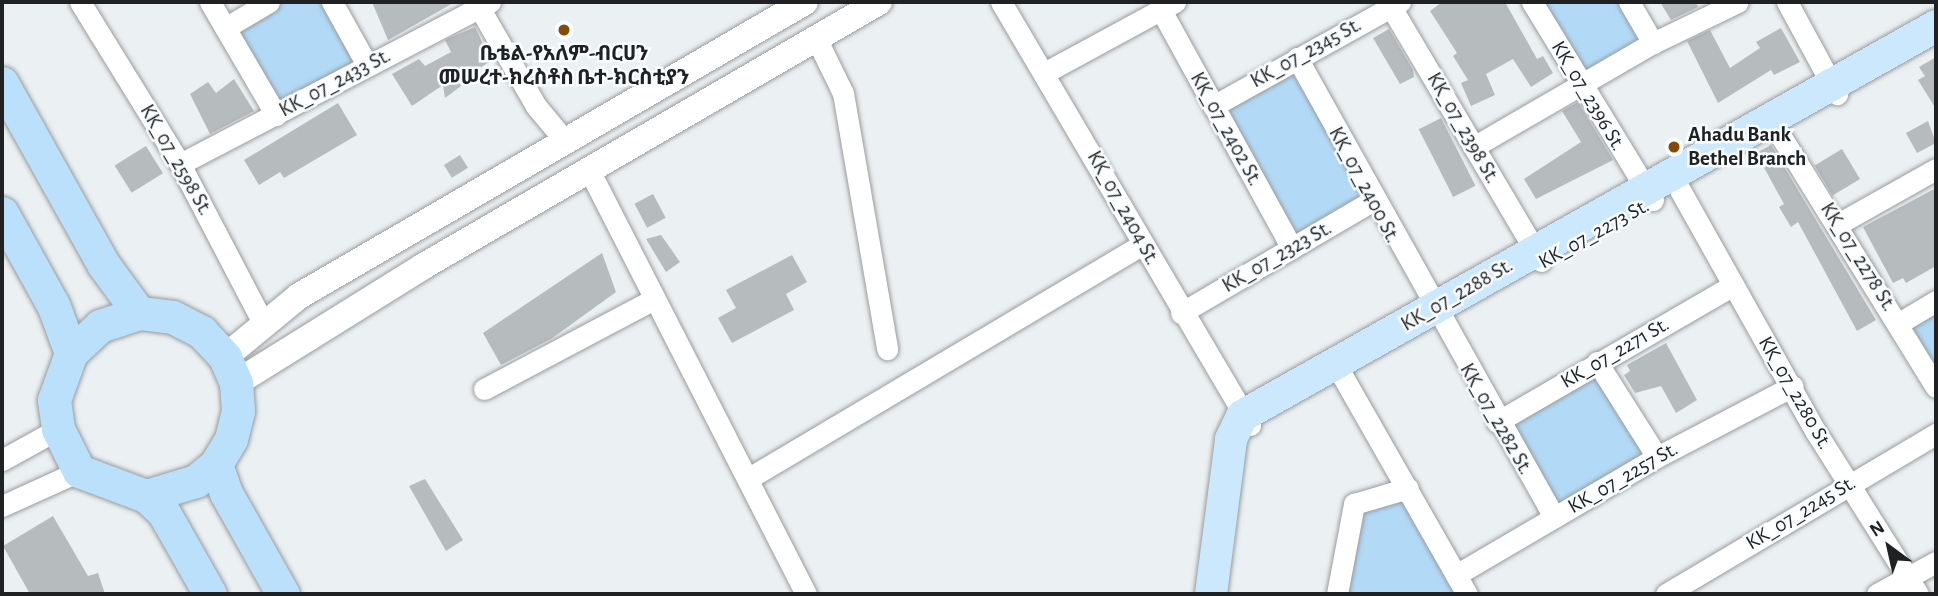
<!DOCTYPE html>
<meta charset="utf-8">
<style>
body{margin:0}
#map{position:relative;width:1938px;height:596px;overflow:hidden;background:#ebf0f3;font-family:"Alegreya Sans","Noto Sans Ethiopic",sans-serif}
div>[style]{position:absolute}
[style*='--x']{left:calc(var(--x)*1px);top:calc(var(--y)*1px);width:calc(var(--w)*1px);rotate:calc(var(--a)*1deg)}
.green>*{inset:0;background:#b2daf7;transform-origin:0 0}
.building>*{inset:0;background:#b6bbbe;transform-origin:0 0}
.roads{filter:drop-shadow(0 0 2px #989c9f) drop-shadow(0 0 2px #989c9f)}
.minor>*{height:21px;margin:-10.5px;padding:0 10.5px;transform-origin:10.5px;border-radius:10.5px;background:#fff}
.tertiary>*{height:26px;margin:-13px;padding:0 13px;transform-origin:13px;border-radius:13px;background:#fff}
.primary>*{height:32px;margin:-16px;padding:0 16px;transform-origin:16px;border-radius:16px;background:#cce8fd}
.trunk>*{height:33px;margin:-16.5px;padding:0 16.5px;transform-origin:16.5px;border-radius:16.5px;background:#bbe0fc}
.dots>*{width:19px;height:19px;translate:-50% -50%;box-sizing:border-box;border:4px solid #fafdff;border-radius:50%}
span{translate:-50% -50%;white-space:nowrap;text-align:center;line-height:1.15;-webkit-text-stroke:5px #fafdff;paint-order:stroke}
.street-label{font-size:21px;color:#202122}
.poi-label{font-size:21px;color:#202122;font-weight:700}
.left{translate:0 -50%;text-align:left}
.frame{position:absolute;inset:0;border:4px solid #202122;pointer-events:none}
.north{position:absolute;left:1854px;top:512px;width:70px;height:70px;-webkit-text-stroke:5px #fafdff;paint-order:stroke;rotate:327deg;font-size:19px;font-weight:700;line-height:28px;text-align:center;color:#202122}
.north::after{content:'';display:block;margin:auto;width:24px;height:32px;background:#202122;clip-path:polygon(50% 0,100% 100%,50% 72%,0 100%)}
</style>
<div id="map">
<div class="green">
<div style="clip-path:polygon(269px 2px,332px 2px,367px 65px,276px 115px,225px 28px)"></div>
<div style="clip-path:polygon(1532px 2px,1629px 2px,1653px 43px,1581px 86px)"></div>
<div style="left:1297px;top:58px;width:161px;height:97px;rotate:62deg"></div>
<div style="clip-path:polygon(1936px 301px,1936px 387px,1899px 323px)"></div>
<div style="left:1597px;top:362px;width:112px;height:117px;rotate:58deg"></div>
<div style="clip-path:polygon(1408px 488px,1467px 594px,1338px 594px,1354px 504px)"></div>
</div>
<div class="building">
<div style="clip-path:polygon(372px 2px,455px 2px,388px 40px)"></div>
<div style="clip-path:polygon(1442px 2px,1505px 2px,1537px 59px,1543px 56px,1553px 73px,1531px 87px,1513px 59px,1486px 74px,1495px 95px,1471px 106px,1461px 83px,1468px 80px,1453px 56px,1457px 53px,1430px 11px)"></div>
<div style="clip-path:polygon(1660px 2px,1696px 2px,1698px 7px,1671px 20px)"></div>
<div style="clip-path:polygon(475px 27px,491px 61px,458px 81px,461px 86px,445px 98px,443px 85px,412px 106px,392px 74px,419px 59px,425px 66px,451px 52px,445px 40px)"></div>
<div style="clip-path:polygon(1781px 28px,1800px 62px,1774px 75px,1771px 70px,1718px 103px,1687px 41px,1710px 30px,1730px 68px,1760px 48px,1756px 42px)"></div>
<div style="clip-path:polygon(1389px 29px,1413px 70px,1414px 77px,1400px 84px,1373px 38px)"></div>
<div style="clip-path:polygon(1936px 57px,1936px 109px,1918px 80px,1925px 76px,1919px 67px)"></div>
<div style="clip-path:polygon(234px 79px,254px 111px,210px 134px,190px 94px,208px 82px,216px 93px)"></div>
<div style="clip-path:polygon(1578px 102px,1613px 160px,1536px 199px,1524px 179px,1581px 142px,1562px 111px)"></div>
<div style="clip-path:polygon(338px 103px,357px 135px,284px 178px,280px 172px,259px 185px,244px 160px)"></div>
<div style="left:1441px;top:118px;width:76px;height:25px;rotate:63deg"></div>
<div style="clip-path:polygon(1928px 121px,1936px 143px,1917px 153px,1906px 133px)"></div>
<div style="clip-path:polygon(1771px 145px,1876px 320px,1857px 331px,1798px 222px,1791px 227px,1779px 207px,1784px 204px,1756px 153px)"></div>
<div style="left:146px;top:146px;width:32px;height:37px;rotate:58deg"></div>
<div style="left:1842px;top:149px;width:35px;height:32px;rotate:59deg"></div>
<div style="left:460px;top:155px;width:15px;height:19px;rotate:58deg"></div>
<div style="clip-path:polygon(1936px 188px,1936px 266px,1906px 283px,1903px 278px,1893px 283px,1863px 227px)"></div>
<div style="left:653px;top:194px;width:27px;height:21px;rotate:62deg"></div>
<div style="clip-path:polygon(661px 235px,680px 262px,666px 272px,646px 239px)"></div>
<div style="clip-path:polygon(602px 253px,616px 292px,551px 339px,501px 365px,483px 333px)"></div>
<div style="clip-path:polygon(792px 255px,807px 282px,786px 294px,794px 310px,732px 343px,718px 318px,736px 308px,726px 290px)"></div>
<div style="clip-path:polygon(1666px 343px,1697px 400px,1676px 413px,1661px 386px,1635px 393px,1624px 375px,1630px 371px,1627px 365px)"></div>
<div style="clip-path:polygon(425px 479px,463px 540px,446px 551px,409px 486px)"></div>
<div style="clip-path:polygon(53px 516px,88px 576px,98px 573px,105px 594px,30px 594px,3px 546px)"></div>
</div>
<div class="roads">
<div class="minor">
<div style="--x:80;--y:2;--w:190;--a:58.3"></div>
<div style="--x:180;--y:164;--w:179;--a:62.4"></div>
<div style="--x:210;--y:2;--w:131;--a:59.7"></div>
<div style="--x:332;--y:2;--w:72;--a:60.9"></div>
<div style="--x:476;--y:2;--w:120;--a:60"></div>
<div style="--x:536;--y:106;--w:47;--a:50.2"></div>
<div style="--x:1001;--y:2;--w:491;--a:59.5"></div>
<div style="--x:1532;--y:2;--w:232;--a:58.6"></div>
<div style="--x:1629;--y:2;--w:48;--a:59.7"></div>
<div style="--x:1787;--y:2;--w:105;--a:61.5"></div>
<div style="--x:1391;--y:7;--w:295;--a:59.4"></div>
<div style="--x:1161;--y:10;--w:272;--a:61.2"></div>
<div style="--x:225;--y:28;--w:51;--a:-30.6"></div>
<div style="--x:816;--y:38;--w:61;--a:63.9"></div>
<div style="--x:843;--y:93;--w:260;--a:80.2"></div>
<div style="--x:1297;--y:58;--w:526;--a:60.75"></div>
<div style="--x:1046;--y:72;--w:147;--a:-28.5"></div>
<div style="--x:1213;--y:106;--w:214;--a:-29.1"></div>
<div style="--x:1769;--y:117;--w:317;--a:58.3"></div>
<div style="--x:1475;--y:146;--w:206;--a:-30.1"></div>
<div style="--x:1653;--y:43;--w:94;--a:-25.8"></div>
<div style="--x:180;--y:164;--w:350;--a:-27.6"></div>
<div style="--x:589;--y:170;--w:476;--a:62.9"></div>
<div style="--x:1671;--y:174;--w:296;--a:60.7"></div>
<div style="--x:1816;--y:432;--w:191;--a:57.8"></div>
<div style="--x:1838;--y:224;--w:112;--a:-29.3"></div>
<div style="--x:1181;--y:313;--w:221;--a:-30.4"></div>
<div style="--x:1899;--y:323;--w:43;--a:-30.7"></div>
<div style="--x:1597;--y:362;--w:112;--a:57.7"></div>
<div style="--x:1335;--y:363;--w:266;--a:60.3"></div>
<div style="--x:484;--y:389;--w:190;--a:-27.9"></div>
<div style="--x:1497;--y:422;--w:273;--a:-30.1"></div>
<div style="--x:2;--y:460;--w:64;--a:-29"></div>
<div style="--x:749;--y:478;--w:458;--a:-30.7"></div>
<div style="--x:2;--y:506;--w:85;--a:-24.4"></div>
<div style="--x:1456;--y:575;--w:233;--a:-30.4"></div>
<div style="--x:1657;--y:457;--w:153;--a:-27.6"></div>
<div style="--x:1337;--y:594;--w:92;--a:-79.3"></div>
<div style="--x:1354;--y:504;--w:56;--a:-16.5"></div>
<div style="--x:1666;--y:594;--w:314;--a:-30.7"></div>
<div style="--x:1877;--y:594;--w:67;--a:-28.5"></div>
</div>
<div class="tertiary">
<div style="--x:225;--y:357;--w:96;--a:-39.5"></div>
<div style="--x:299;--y:296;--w:585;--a:-30.16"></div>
<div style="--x:236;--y:383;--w:219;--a:-31.9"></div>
<div style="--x:422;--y:267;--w:528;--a:-30.11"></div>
</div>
<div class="primary">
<div style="--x:1211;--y:594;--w:156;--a:-82.6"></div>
<div style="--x:1231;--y:439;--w:25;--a:-64"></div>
<div style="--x:1242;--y:416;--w:796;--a:-29.33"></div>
</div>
<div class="trunk">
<div style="--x:2;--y:83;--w:207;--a:60.8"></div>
<div style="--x:103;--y:264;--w:61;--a:53.7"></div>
<div style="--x:2;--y:213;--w:107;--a:61"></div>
<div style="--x:54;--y:307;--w:49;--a:69.7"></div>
<div style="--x:216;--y:464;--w:31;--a:71"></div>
<div style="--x:226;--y:493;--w:116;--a:60.6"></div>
<div style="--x:146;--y:496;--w:52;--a:-16.7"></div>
<div style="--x:196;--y:481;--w:26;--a:-40"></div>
<div style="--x:216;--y:464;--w:29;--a:-59"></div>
<div style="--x:231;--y:439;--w:29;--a:-76"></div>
<div style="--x:238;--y:411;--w:28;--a:-94"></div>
<div style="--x:236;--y:383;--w:28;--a:-113"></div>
<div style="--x:225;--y:357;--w:34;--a:-133"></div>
<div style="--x:202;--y:332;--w:33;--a:-153"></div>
<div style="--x:173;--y:317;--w:34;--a:-173"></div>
<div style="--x:139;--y:313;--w:41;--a:161.6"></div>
<div style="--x:100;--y:326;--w:40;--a:137"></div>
<div style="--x:71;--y:353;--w:50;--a:109.9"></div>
<div style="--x:54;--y:400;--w:29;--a:82"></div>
<div style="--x:58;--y:429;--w:47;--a:63.4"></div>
<div style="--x:79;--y:471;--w:72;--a:20.5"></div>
<div style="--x:146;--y:496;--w:25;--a:43"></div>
<div style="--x:164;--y:513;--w:93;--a:60.4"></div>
</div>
</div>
<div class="dots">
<div style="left:564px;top:30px;background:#864a05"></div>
<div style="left:1674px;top:147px;background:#864a05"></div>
</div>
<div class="street-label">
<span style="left:1306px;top:53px;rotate:-29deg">KK_07_2345 St.</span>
<span style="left:335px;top:83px;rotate:-28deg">KK_07_2433 St.</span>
<span style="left:1588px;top:96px;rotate:59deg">KK_07_2396 St.</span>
<span style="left:1463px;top:128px;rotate:60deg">KK_07_2398 St.</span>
<span style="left:1226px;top:129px;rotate:61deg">KK_07_2402 St.</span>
<span style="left:176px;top:160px;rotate:60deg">KK_07_2598 St.</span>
<span style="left:1364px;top:185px;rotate:62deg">KK_07_2400 St.</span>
<span style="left:1123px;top:208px;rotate:61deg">KK_07_2404 St.</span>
<span style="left:1594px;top:234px;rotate:-29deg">KK_07_2273 St.</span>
<span style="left:1277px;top:257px;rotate:-30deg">KK_07_2323 St.</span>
<span style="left:1858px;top:257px;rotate:58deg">KK_07_2278 St.</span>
<span style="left:1457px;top:295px;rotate:-30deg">KK_07_2288 St.</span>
<span style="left:1615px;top:353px;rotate:-30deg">KK_07_2271 St.</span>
<span style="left:1795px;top:393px;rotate:60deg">KK_07_2280 St.</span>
<span style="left:1496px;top:419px;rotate:60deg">KK_07_2282 St.</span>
<span style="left:1623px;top:478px;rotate:-30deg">KK_07_2257 St.</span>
<span style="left:1801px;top:513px;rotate:-31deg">KK_07_2245 St.</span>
</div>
<div class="poi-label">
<span style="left:564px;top:66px">ቤቴል-የአለም-ብርሀን<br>መሠረተ-ክረስቶስ ቤተ-ክርስቲያን</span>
<span class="left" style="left:1688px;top:147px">Ahadu Bank<br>Bethel Branch</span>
</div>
<div class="frame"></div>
<div class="north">N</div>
</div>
